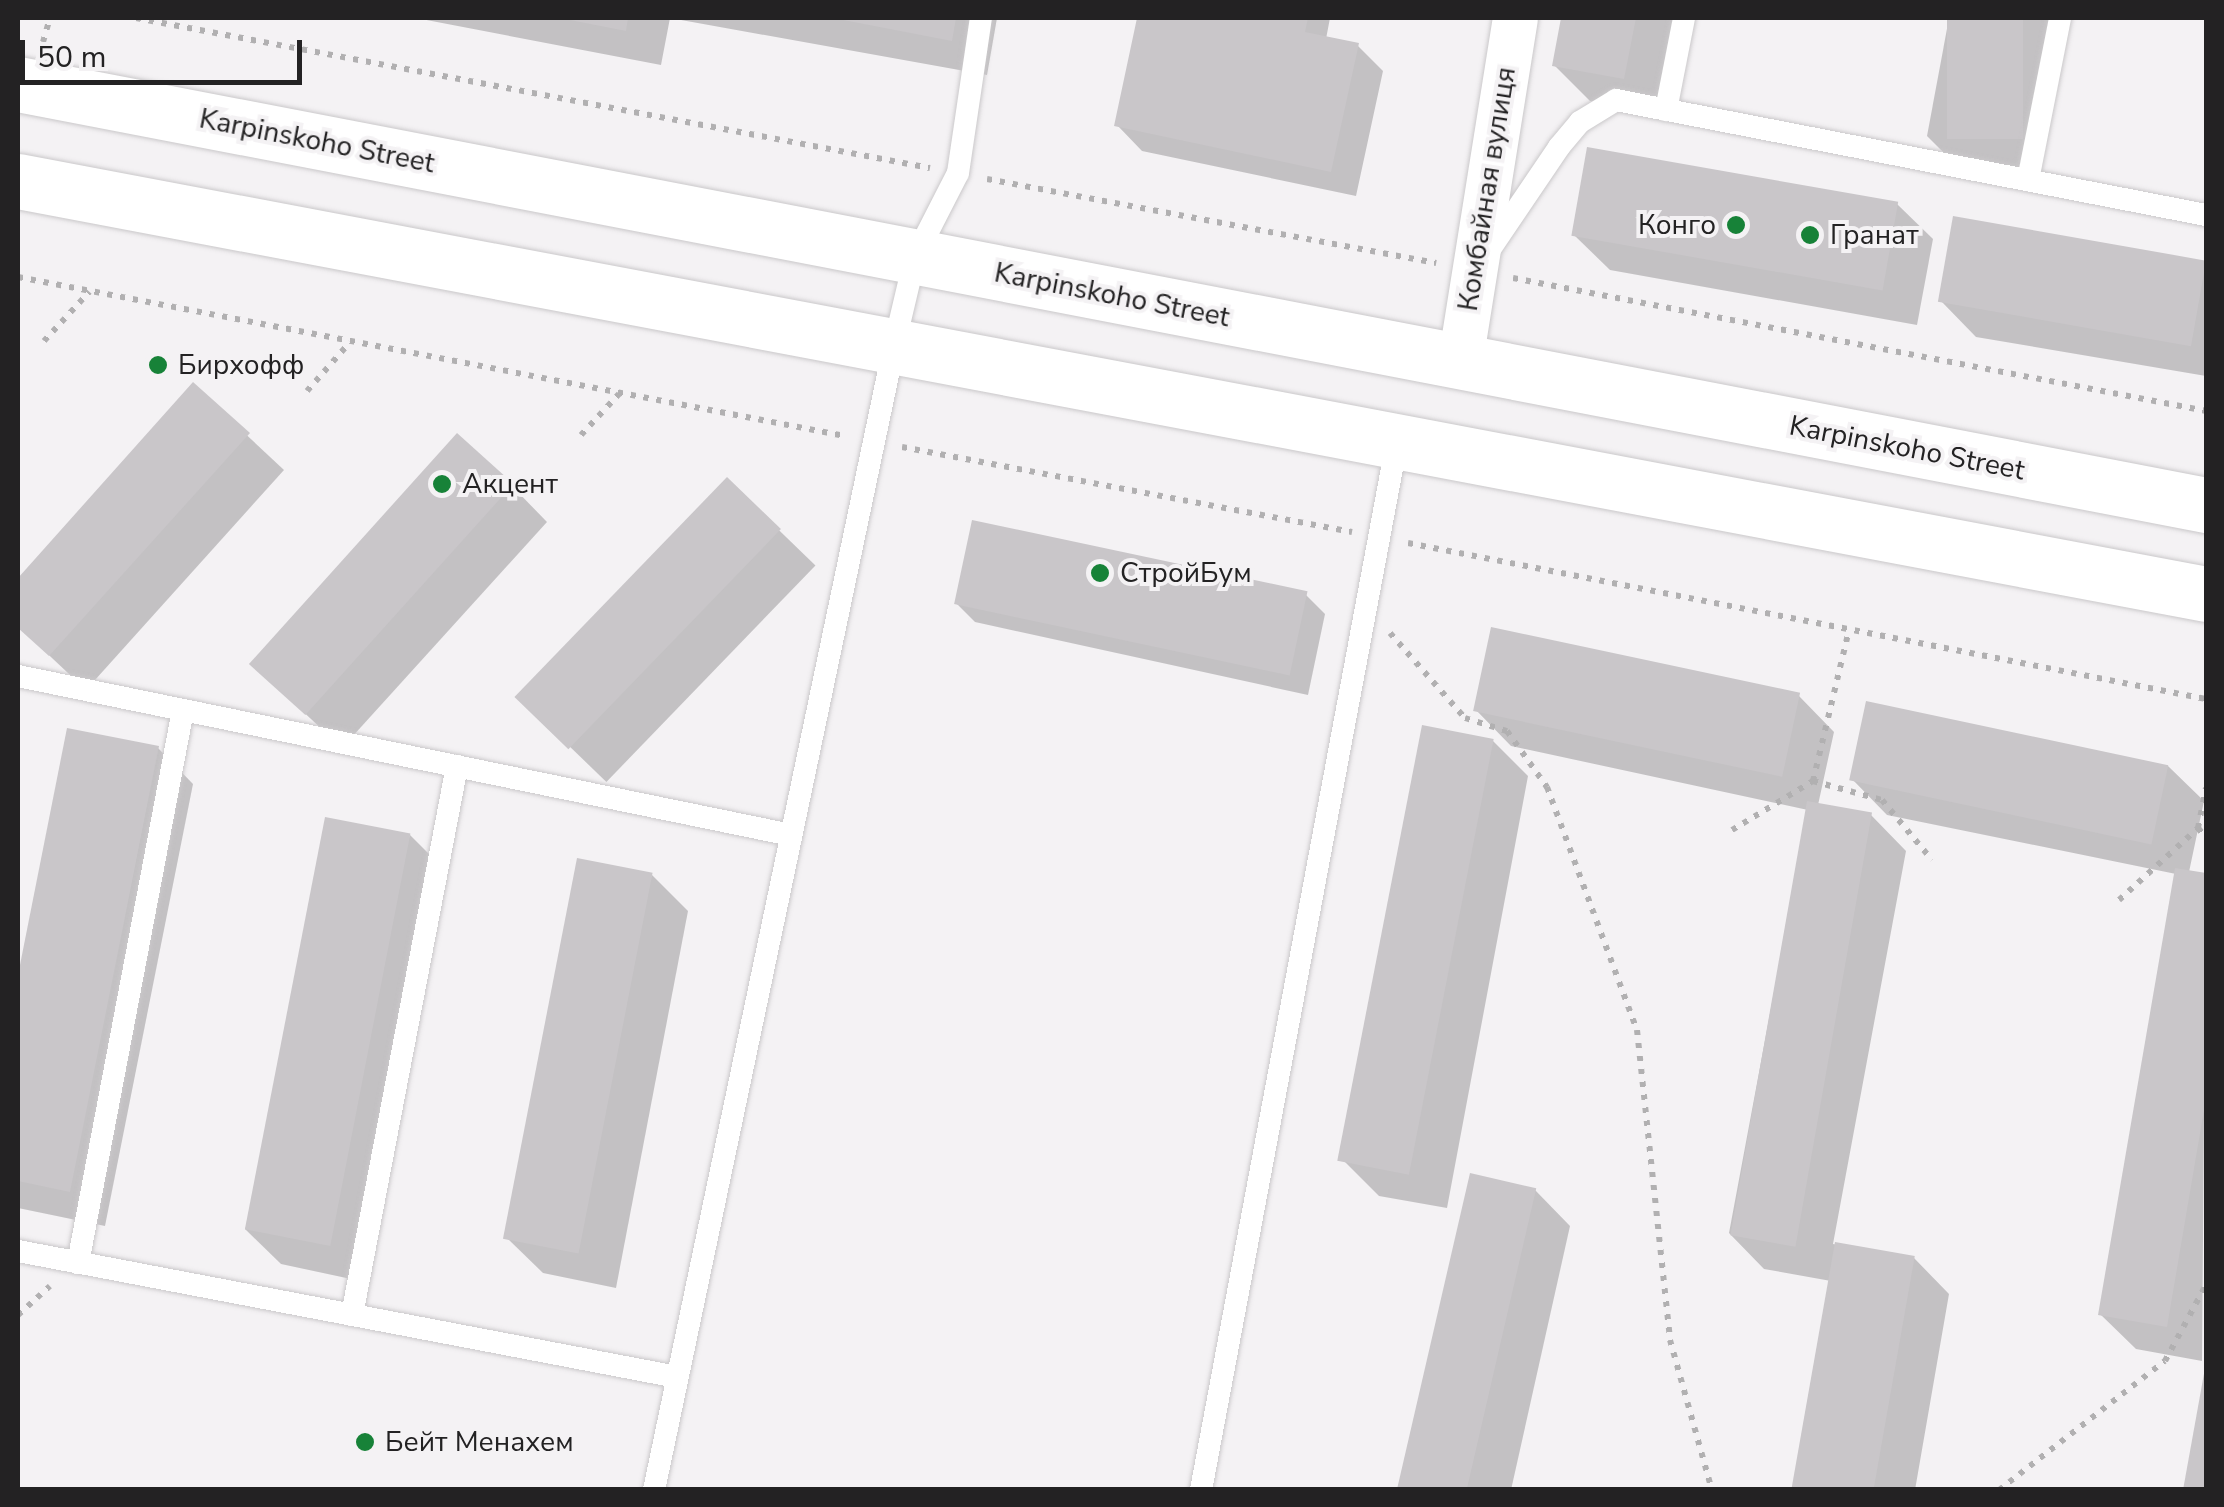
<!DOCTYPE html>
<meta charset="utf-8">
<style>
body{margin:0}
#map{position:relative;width:2224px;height:1507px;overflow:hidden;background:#f4f2f4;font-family:"Nunito Sans",sans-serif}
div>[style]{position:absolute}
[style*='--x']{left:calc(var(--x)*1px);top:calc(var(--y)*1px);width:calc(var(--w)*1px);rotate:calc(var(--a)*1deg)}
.shadow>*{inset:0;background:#0003;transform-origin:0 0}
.building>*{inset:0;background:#c9c6c9;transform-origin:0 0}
.path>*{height:6px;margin-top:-3px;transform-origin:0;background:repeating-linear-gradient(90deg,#b1b0b1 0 5px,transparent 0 13px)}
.roads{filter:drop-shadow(0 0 2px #cac8ca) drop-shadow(0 0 2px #cac8ca)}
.service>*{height:22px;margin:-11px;padding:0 11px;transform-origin:11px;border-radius:11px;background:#fff}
.minor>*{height:45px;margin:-22.5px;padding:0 22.5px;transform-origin:22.5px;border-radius:22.5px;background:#fff}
.tertiary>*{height:55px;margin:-27.5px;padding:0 27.5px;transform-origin:27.5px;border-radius:27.5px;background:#fff}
.dots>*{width:28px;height:28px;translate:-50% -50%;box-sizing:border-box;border:5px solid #f4f2f4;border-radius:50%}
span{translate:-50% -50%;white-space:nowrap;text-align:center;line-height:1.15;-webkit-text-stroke:8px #f4f2f4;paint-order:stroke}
.street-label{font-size:28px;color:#232223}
.poi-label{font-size:28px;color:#232223}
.right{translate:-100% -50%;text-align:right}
.left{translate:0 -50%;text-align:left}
.frame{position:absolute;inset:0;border:20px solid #232223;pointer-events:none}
.scale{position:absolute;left:20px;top:40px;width:282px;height:45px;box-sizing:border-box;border:5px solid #232223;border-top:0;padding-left:12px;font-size:30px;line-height:35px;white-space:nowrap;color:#232223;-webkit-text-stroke:8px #f4f2f4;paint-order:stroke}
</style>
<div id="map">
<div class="shadow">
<div style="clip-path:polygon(416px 18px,997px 18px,987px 75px,670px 18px,661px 65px)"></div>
<div style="clip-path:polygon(1140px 18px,1330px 18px,1326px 39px,1358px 46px,1383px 71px,1356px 196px,1142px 151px,1117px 125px)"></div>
<div style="clip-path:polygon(1563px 18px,1677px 18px,1659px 114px,1590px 101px,1554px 65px)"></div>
<div style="clip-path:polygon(1949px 18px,2065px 18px,2033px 185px,1963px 172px,1927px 136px)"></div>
<div style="clip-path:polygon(1897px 204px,1933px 239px,1917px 325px,1610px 270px,1574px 235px)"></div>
<div style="clip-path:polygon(1955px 219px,2206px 262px,2206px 376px,1976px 337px,1941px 301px)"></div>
<div style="clip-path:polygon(193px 385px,284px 470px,86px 690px,18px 626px,18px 581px)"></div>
<div style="left:727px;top:480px;width:123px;height:301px;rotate:44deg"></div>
<div style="clip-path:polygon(512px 486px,547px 522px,342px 748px,251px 663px)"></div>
<div style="clip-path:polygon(1306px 595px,1325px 614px,1308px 695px,975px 622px,956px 603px)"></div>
<div style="clip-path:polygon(1799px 696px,1834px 732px,1818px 805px,1871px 815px,1906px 851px,1833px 1244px,1914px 1258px,1949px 1294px,1915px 1490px,1794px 1490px,1831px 1281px,1764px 1269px,1729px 1233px,1808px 810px,1511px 746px,1476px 710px)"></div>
<div style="clip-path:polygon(69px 731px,158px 748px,193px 784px,105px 1226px,18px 1208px,18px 988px)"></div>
<div style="clip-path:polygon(1493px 741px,1528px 776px,1447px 1208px,1379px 1196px,1343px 1160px)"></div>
<div style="clip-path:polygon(2168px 766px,2204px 801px,2189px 872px,2206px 875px,2202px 1361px,2136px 1349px,2100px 1314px,2176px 874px,1887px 815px,1852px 779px)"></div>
<div style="clip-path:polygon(410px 835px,446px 871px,365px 1282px,281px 1264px,245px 1229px)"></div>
<div style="clip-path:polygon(652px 875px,688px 911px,616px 1288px,543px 1273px,507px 1238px)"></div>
<div style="clip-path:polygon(1535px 1190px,1570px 1226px,1511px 1490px,1401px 1490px)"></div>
<div style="clip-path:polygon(2206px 1372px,2206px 1490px,2185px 1490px)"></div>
</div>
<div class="building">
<div style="clip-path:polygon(560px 18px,628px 18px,626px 31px)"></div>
<div style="clip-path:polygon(833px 18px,956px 18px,952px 41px)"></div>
<div style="clip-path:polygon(1137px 18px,1308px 18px,1305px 32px,1359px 43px,1331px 172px,1114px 126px)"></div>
<div style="clip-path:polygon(1561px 18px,1636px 18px,1624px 79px,1552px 66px)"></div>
<div style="left:1947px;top:18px;width:76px;height:121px"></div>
<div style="left:1587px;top:147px;width:316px;height:90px;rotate:10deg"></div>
<div style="left:1953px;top:216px;width:257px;height:87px;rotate:10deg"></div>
<div style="clip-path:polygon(193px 382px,250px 433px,49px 656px,18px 628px,18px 578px)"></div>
<div style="left:457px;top:433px;width:76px;height:311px;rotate:42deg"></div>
<div style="left:727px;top:477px;width:75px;height:306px;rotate:44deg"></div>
<div style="left:972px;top:520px;width:343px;height:86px;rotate:12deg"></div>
<div style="left:1491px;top:627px;width:316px;height:86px;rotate:12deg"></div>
<div style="left:1866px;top:701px;width:309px;height:81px;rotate:12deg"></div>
<div style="left:1422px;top:725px;width:73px;height:444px;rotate:11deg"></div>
<div style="clip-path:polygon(67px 728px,159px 746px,70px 1192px,18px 1181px,18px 975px)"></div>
<div style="left:1807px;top:801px;width:66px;height:441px;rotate:10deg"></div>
<div style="left:325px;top:817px;width:87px;height:420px;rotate:11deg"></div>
<div style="left:577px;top:858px;width:77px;height:388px;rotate:11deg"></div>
<div style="clip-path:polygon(2175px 868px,2206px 873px,2206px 1098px,2167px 1327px,2098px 1315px)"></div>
<div style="left:1470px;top:1173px;width:68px;height:325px;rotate:13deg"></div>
<div style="left:1835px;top:1242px;width:81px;height:252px;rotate:10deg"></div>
<div style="clip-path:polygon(2205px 1368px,2206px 1490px,2183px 1490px)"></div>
</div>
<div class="path">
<div style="--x:136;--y:18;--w:808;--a:10.7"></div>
<div style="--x:43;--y:42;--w:25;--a:-74"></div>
<div style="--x:987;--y:179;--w:457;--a:10.6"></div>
<div style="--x:18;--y:277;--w:842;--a:10.88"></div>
<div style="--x:1513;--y:278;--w:706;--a:10.86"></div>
<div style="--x:44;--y:341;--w:67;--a:-47.4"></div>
<div style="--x:307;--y:391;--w:65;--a:-48.7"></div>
<div style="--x:581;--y:435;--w:56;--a:-47.2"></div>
<div style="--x:902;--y:447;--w:458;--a:10.7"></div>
<div style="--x:1408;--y:543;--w:813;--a:11.06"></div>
<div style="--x:1390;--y:633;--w:113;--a:48.6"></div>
<div style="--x:1465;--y:718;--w:44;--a:17.2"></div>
<div style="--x:1507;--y:731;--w:69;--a:54.5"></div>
<div style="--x:1547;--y:787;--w:259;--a:69.7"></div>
<div style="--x:1637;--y:1030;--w:312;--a:83.9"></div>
<div style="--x:1670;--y:1340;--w:156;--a:74.4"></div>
<div style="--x:1813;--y:781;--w:72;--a:15.4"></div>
<div style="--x:1882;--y:800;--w:78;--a:50.2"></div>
<div style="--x:2198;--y:828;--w:13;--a:51"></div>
<div style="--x:1732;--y:830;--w:95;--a:-31.2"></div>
<div style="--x:1813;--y:781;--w:151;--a:-76.6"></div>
<div style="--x:2119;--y:900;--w:107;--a:-42.3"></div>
<div style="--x:2198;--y:828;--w:41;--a:-78.7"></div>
<div style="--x:18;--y:1315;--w:43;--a:-42.2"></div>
<div style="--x:1999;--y:1490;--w:210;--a:-37.9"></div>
<div style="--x:2165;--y:1361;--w:86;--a:-61.7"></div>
</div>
<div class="roads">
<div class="service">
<div style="--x:1666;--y:110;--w:94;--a:-78.9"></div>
<div style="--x:2028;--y:180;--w:165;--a:-78.8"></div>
<div style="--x:1488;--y:252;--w:127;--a:-55.9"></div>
<div style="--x:1559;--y:147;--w:33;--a:-50"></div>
<div style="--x:1580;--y:122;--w:42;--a:-31.4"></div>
<div style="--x:1616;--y:100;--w:601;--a:11.03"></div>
<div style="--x:18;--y:676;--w:789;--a:11.62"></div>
<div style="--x:18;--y:1251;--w:671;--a:10.82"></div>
<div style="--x:78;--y:1263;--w:563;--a:-79.25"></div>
<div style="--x:352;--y:1315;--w:559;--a:-79.17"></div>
<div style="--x:654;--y:1490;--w:1169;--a:-78.15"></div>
<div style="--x:894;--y:346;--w:91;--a:-76.7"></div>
<div style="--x:915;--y:257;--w:94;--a:-62.9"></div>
<div style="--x:958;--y:173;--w:157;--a:-81.6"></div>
<div style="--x:1201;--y:1490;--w:1066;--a:-79.41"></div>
</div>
<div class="minor">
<div style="--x:1460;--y:361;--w:347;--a:-80.9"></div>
</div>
<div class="tertiary">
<div style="--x:18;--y:84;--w:2228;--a:10.89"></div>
<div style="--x:18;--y:181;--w:2227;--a:10.69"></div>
</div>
</div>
<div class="dots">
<div style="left:1736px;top:225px;background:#178238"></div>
<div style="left:1810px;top:235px;background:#178238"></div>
<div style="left:158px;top:365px;background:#178238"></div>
<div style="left:442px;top:484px;background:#178238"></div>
<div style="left:1100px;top:573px;background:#178238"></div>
<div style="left:365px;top:1442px;background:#178238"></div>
</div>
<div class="street-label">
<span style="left:317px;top:141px;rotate:11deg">Karpinskoho Street</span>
<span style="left:1487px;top:189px;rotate:-81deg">Комбайная вулиця</span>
<span style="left:1112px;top:295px;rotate:11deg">Karpinskoho Street</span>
<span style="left:1907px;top:448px;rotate:11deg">Karpinskoho Street</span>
</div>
<div class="poi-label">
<span class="right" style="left:1716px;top:225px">Конго</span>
<span class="left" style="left:1830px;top:235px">Гранат</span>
<span class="left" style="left:178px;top:365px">Бирхофф</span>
<span class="left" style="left:462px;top:484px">Акцент</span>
<span class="left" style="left:1120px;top:573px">СтройБум</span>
<span class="left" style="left:385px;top:1442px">Бейт Менахем</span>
</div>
<div class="frame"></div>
<div class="scale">50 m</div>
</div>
